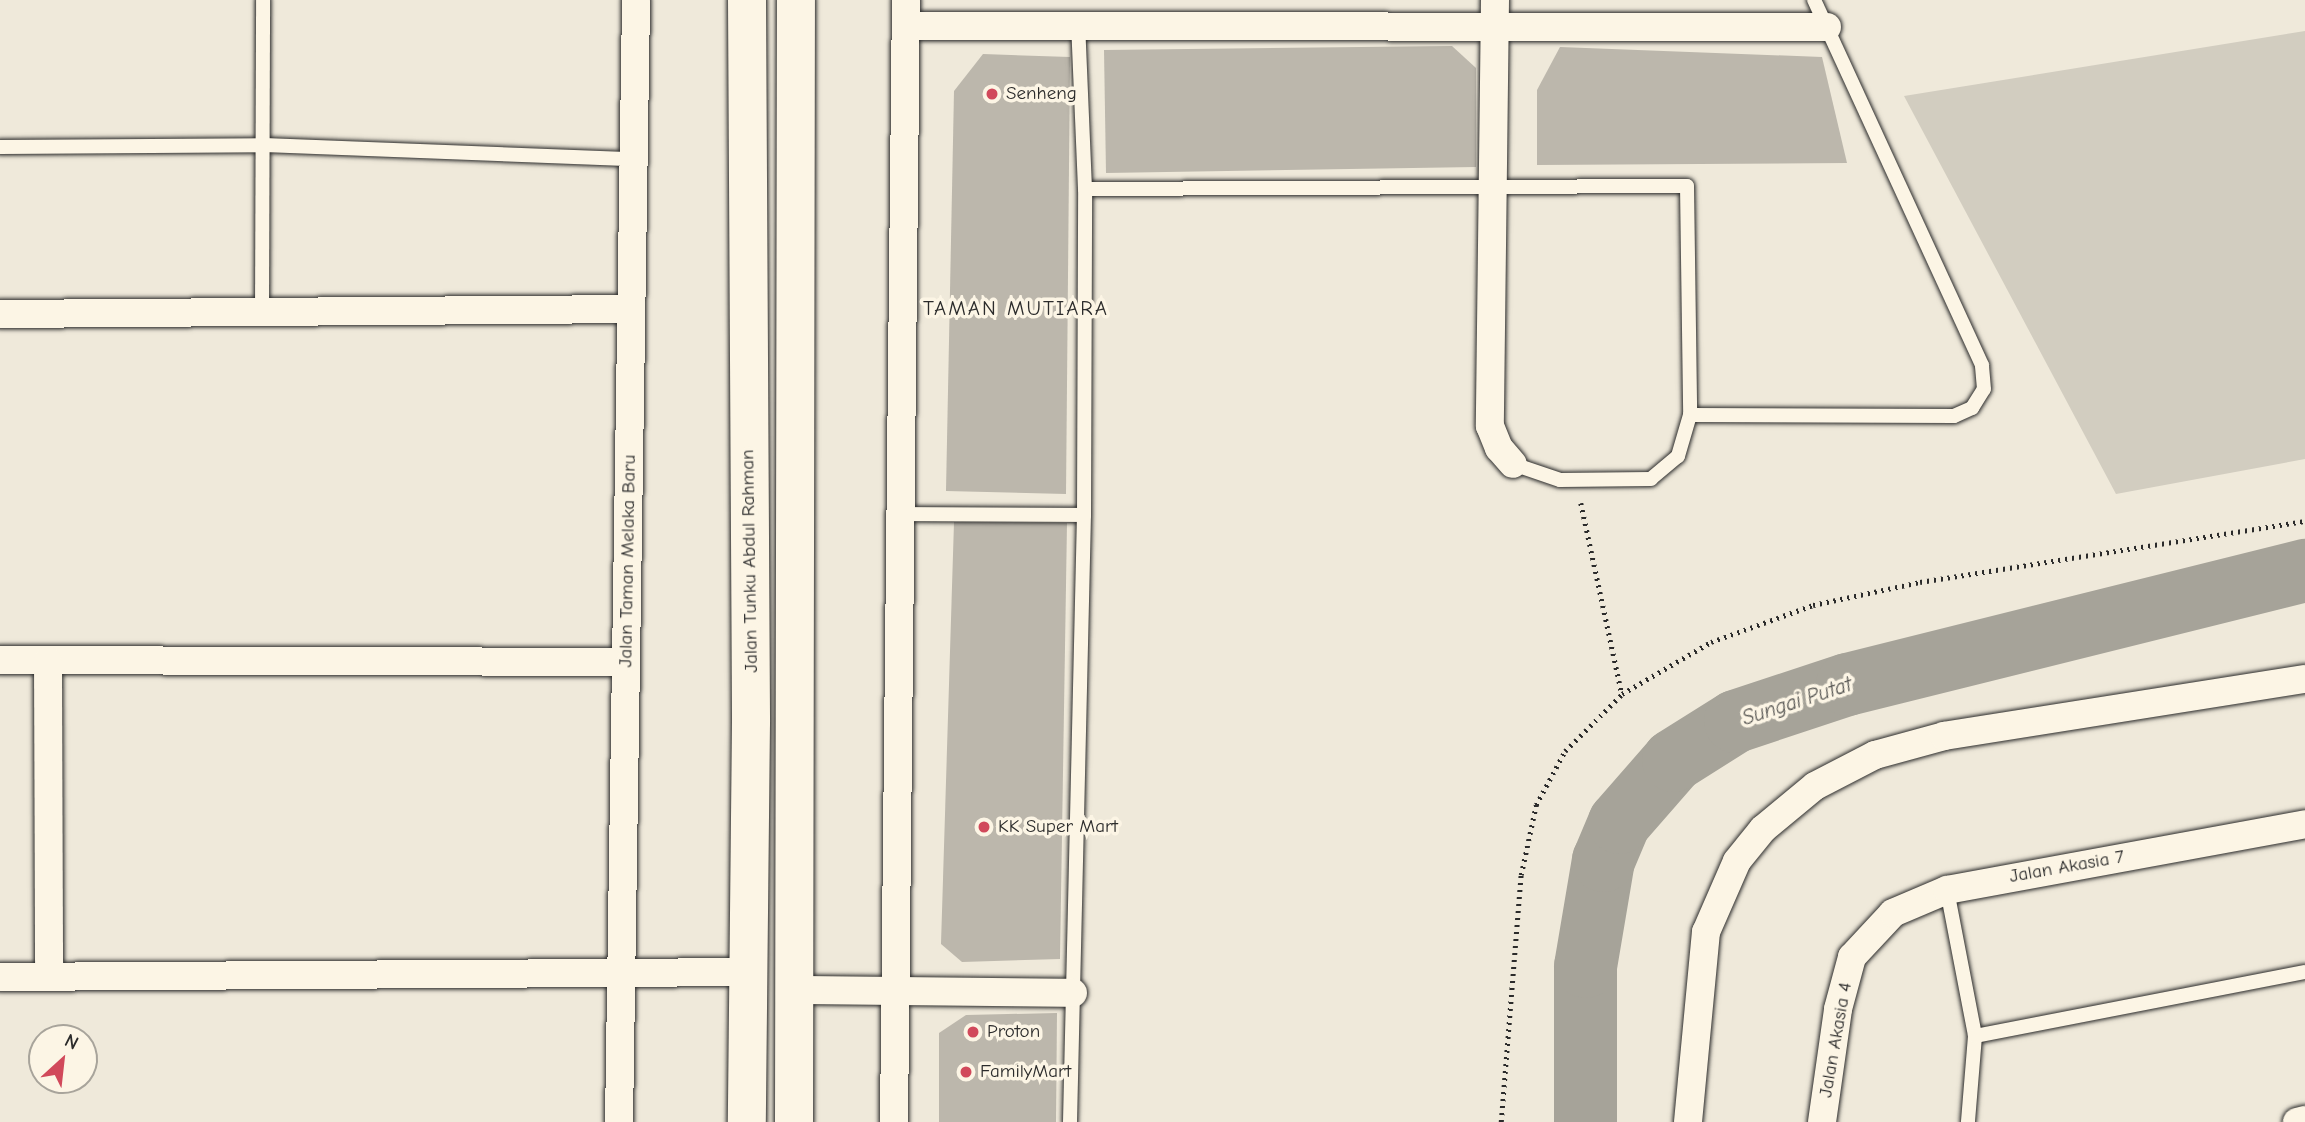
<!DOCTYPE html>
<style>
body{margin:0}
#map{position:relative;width:2305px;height:1122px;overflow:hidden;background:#efe9da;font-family:"Comic Neue",sans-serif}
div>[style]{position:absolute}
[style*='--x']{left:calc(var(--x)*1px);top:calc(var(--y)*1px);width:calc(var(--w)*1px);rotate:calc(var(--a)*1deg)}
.green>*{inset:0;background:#d2cdc0}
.river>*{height:63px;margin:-31.5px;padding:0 31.5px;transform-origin:31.5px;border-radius:31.5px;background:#a6a399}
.building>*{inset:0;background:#bcb7ac}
.path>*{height:4.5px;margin-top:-2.25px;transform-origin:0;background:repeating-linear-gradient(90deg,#2b2b2b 0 2px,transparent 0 7px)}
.roads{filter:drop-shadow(0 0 2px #2b2b2b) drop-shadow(0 0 2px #2b2b2b)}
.service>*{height:14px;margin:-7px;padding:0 7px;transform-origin:7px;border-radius:7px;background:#fcf5e5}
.minor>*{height:28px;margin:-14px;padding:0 14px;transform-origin:14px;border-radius:14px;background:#fcf5e5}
.primary>*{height:38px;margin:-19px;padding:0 19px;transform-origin:19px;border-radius:19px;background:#fcf5e5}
.dots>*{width:19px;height:19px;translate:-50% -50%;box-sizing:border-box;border:4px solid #fcf5e5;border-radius:50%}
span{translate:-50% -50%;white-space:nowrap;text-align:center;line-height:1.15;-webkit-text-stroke:7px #fcf5e5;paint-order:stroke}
.poi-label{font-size:19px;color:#2b2b2b}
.left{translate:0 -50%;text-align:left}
.street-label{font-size:19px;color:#2b2b2b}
.neighbourhood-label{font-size:21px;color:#2b2b2b;letter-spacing:2px}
.water-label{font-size:21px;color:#565552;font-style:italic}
.north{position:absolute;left:28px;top:1024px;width:70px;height:70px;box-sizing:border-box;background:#fcf5e5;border:2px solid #a8a49b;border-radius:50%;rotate:27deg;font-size:19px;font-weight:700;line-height:28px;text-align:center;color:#2b2b2b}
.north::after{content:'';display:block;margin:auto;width:24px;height:32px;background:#d1495b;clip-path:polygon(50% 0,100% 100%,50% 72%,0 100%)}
</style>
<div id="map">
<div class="green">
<div style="clip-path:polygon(2305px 31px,2305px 459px,2116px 494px,1904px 96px)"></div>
</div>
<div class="river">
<div style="--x:1585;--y:1122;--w:156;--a:-90"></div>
<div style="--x:1585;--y:966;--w:108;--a:-80.4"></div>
<div style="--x:1603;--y:860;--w:41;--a:-67.2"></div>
<div style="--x:1619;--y:822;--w:82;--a:-48.9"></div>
<div style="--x:1673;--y:760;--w:73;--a:-32.2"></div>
<div style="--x:1735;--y:721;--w:118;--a:-18.3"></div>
<div style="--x:1847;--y:684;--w:472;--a:-14"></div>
</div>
<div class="building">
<div style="clip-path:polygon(1452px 46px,1476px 68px,1476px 167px,1106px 173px,1104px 50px)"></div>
<div style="clip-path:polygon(1560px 47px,1822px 57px,1847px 163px,1537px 165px,1537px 90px)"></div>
<div style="clip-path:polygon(983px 54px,1070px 57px,1066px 494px,946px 491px,954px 91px)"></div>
<div style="clip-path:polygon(954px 522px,1067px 523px,1060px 959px,962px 962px,941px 944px)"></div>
<div style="clip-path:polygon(1057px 1013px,1056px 1122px,939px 1122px,939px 1033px,966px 1015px)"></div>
</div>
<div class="path">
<div style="--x:1581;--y:503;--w:195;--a:77.9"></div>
<div style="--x:1501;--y:1122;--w:248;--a:-85.4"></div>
<div style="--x:1521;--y:875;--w:72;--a:-77.9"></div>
<div style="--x:1536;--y:805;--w:61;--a:-61.8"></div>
<div style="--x:1565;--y:751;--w:81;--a:-45"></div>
<div style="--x:1622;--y:694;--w:103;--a:-30.3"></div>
<div style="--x:1711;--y:642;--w:109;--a:-19.9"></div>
<div style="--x:1813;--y:605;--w:109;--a:-12.1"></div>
<div style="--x:1920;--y:582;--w:390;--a:-9"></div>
</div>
<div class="roads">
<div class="service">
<div style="--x:0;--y:147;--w:264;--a:-0.4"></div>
<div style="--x:264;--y:145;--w:369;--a:2.2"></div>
<div style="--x:1085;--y:189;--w:602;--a:-0.29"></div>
<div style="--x:1687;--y:186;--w:229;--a:89.2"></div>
<div style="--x:1690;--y:415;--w:43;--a:106.3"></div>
<div style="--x:1678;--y:456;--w:35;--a:140"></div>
<div style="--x:1651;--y:479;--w:91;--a:179.4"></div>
<div style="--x:1560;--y:480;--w:50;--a:-161.2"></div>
<div style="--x:262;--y:312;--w:312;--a:-89.8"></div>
<div style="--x:1690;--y:415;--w:264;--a:0.2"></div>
<div style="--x:1954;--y:416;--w:20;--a:-24"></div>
<div style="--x:1972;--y:408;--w:22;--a:-58"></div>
<div style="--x:1984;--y:389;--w:24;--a:-95"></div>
<div style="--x:1982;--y:365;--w:402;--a:-114.7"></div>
<div style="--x:898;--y:514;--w:186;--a:0.3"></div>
<div style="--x:1947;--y:890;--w:149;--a:79.1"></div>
<div style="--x:1975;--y:1036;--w:86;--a:94.7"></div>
<div style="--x:1975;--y:1036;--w:336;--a:-11"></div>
<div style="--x:1070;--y:1122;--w:607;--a:-88.68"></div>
<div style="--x:1084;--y:515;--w:326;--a:-89.8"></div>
<div style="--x:1085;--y:189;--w:165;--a:-92.4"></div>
</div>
<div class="minor">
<div style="--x:1495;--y:0;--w:426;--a:90.7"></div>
<div style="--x:1490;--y:426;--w:24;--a:68"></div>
<div style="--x:1499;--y:448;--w:21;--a:49"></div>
<div style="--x:906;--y:26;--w:921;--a:0.06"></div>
<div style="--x:0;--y:314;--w:631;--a:-0.45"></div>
<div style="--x:0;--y:660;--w:626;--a:0.18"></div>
<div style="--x:48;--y:661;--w:316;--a:89.8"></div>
<div style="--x:0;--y:977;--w:747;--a:-0.38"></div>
<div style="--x:794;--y:990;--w:279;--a:0.6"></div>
<div style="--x:619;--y:1122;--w:1122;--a:-89.13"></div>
<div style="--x:894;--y:1122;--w:1122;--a:-89.39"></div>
<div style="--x:1688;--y:1122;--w:191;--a:-84.6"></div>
<div style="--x:1706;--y:932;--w:77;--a:-66.4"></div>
<div style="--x:1737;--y:861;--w:41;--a:-50.9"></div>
<div style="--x:1763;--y:829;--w:67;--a:-39.6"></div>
<div style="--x:1815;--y:786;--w:68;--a:-27.3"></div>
<div style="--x:1875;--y:755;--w:72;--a:-15.4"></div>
<div style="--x:1944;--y:736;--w:365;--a:-9"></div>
<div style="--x:1822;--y:1122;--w:114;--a:-81.9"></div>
<div style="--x:1838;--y:1009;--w:54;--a:-74.9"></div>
<div style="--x:1852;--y:957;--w:60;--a:-47"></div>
<div style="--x:1893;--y:913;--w:59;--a:-23.1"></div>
<div style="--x:1947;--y:890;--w:364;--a:-10.4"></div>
<div style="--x:2297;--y:1122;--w:8;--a:-14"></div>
</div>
<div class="primary">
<div style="--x:747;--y:0;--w:722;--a:89.68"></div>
<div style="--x:751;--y:722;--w:400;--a:90.6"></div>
<div style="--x:794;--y:1122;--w:1122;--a:-89.9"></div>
</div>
</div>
<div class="dots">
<div style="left:992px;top:94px;background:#d1495b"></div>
<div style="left:984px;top:827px;background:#d1495b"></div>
<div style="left:973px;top:1032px;background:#d1495b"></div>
<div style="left:966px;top:1072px;background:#d1495b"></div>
</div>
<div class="poi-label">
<span class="left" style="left:1006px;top:94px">Senheng</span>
<span class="left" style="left:998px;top:827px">KK Super Mart</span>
<span class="left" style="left:987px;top:1032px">Proton</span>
<span class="left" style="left:980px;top:1072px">FamilyMart</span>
</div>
<div class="street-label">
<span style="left:628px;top:561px;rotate:-89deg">Jalan Taman Melaka Baru</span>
<span style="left:750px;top:561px;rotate:-91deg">Jalan Tunku Abdul Rahman</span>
<span style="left:2067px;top:867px;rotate:-10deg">Jalan Akasia 7</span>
<span style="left:1836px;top:1040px;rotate:-80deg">Jalan Akasia 4</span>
</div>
<div class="neighbourhood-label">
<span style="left:1016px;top:308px">TAMAN MUTIARA</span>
</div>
<div class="water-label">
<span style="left:1797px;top:701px;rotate:-18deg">Sungai Putat</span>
</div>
<div class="north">N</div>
</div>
